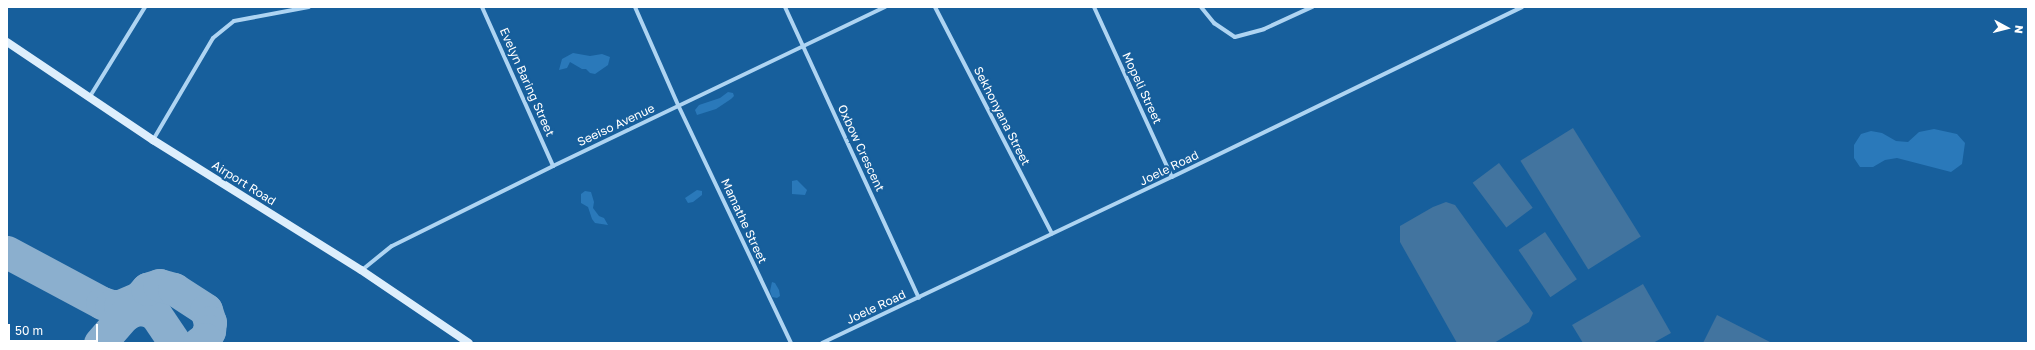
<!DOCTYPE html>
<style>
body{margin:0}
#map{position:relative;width:2035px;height:350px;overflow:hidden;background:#175f9c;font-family:"Golos Text",sans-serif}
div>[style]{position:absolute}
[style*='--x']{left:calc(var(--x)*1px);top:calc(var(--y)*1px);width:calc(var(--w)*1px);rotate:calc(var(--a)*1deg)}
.green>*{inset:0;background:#2a79ba}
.water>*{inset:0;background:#42749f;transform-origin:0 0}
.taxiway>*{height:33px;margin:-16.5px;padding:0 16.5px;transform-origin:16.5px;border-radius:16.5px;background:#8bafce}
.street>*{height:4px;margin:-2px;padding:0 2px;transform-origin:2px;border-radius:2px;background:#aed4f2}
.secondary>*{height:8px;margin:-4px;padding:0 4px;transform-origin:4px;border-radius:4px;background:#ddeefc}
span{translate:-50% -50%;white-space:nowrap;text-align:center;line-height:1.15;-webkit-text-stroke:4px #175f9c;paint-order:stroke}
.street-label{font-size:12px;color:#fff}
.frame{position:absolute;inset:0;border:8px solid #fff;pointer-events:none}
.north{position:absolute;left:1987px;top:8px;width:40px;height:40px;-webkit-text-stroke:3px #175f9c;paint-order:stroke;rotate:97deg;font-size:11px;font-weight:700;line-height:16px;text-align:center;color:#fff}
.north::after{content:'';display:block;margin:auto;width:14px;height:18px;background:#fff;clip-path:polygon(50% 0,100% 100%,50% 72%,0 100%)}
.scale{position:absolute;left:8px;top:324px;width:90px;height:18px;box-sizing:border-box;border:2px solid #fff;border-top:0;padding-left:5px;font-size:12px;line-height:14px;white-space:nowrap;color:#fff;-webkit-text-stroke:3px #175f9c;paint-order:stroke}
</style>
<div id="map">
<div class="green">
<div style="clip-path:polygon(573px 53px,590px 56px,602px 54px,610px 57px,608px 65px,595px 74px,590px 73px,586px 69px,582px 69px,570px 62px,567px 68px,559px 70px,562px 59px)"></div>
<div style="clip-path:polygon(728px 92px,733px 93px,734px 96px,731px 99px,716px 109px,697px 115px,695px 110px,699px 105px,720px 98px)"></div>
<div style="clip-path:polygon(1934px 129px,1957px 134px,1965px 143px,1962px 164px,1951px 172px,1897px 158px,1885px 160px,1873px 167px,1860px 167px,1854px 158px,1854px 145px,1861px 134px,1871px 131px,1882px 133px,1896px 141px,1908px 142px,1919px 132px)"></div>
<div style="clip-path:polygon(797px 180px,807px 190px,805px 195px,792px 194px,792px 181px)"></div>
<div style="clip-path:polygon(697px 190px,702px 191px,702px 195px,693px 202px,688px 203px,685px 198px)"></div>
<div style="clip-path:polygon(585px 191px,591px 192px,594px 202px,593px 208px,599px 216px,604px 218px,608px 225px,595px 223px,592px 219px,588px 207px,581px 203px,581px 194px)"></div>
<div style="clip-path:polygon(772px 282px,775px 283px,779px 290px,780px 296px,777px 298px,772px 297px,770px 291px)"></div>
</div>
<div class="water">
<div style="left:1573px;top:128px;width:128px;height:62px;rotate:58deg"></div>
<div style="left:1499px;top:163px;width:56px;height:33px;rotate:53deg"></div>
<div style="clip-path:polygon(1446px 202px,1455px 205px,1533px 313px,1529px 322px,1494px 343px,1457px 343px,1400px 242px,1400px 226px,1433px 207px)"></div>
<div style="left:1545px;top:232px;width:57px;height:32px;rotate:56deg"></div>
<div style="clip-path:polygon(1643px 284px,1671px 333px,1653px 343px,1583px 343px,1572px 325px)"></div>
<div style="clip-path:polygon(1717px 315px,1772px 343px,1703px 343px)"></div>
</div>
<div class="taxiway">
<div style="--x:7;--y:252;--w:108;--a:28.2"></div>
<div style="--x:102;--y:303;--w:9;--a:18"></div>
<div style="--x:111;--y:306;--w:9;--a:0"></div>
<div style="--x:120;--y:306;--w:21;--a:-23"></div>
<div style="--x:125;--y:315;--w:9;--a:-32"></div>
<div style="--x:133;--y:310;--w:9;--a:-6"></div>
<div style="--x:142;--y:309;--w:8;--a:14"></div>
<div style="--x:150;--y:311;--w:7;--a:34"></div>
<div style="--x:156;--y:315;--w:34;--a:56"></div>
<div style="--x:100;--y:343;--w:72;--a:-49"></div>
<div style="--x:147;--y:289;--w:13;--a:-18"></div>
<div style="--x:159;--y:285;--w:16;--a:15"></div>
<div style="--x:174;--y:289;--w:38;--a:33"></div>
<div style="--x:206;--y:310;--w:13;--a:72"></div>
<div style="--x:210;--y:322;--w:9;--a:96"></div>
<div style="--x:209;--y:331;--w:9;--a:117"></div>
<div style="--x:205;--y:339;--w:7;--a:146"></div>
</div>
<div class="street">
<div style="--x:482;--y:7;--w:174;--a:65.9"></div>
<div style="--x:635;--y:7;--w:109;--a:66.3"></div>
<div style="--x:679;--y:107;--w:261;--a:64.6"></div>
<div style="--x:785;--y:7;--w:320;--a:65.3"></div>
<div style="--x:935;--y:7;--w:255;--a:62.7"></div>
<div style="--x:1094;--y:7;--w:187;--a:65.4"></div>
<div style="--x:1201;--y:7;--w:21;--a:51"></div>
<div style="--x:1214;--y:23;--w:25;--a:34"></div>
<div style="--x:1235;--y:37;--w:30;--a:-15"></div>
<div style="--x:1264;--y:29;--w:53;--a:-24.6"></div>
<div style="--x:89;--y:98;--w:107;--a:-58.4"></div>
<div style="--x:153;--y:140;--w:118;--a:-59.5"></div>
<div style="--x:213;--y:38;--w:27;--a:-39"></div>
<div style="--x:234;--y:21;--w:76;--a:-10.6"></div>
<div style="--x:362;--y:270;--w:38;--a:-39"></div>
<div style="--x:392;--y:246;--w:180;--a:-26.4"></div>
<div style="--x:553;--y:166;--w:368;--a:-25.6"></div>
<div style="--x:822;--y:343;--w:387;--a:-25.4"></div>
<div style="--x:1172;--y:177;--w:389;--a:-25.9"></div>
</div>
<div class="secondary">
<div style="--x:7;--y:42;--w:176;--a:33.9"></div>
<div style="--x:153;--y:140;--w:245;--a:32"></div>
<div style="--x:361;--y:270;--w:130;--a:34.1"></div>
</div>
<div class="street-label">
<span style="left:527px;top:82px;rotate:66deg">Evelyn Baring Street</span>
<span style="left:1142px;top:88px;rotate:65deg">Mopeli Street</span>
<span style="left:1002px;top:116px;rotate:63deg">Sekhonyana Street</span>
<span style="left:616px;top:125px;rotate:-25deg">Seeiso Avenue</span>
<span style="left:861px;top:148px;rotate:65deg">Oxbow Crescent</span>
<span style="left:1169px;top:168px;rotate:-26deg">Joele Road</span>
<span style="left:244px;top:183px;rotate:32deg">Airport Road</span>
<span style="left:744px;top:221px;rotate:65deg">Mamathe Street</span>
<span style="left:876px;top:307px;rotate:-25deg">Joele Road</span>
</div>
<div class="frame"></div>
<div class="north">N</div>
<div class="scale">50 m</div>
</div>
